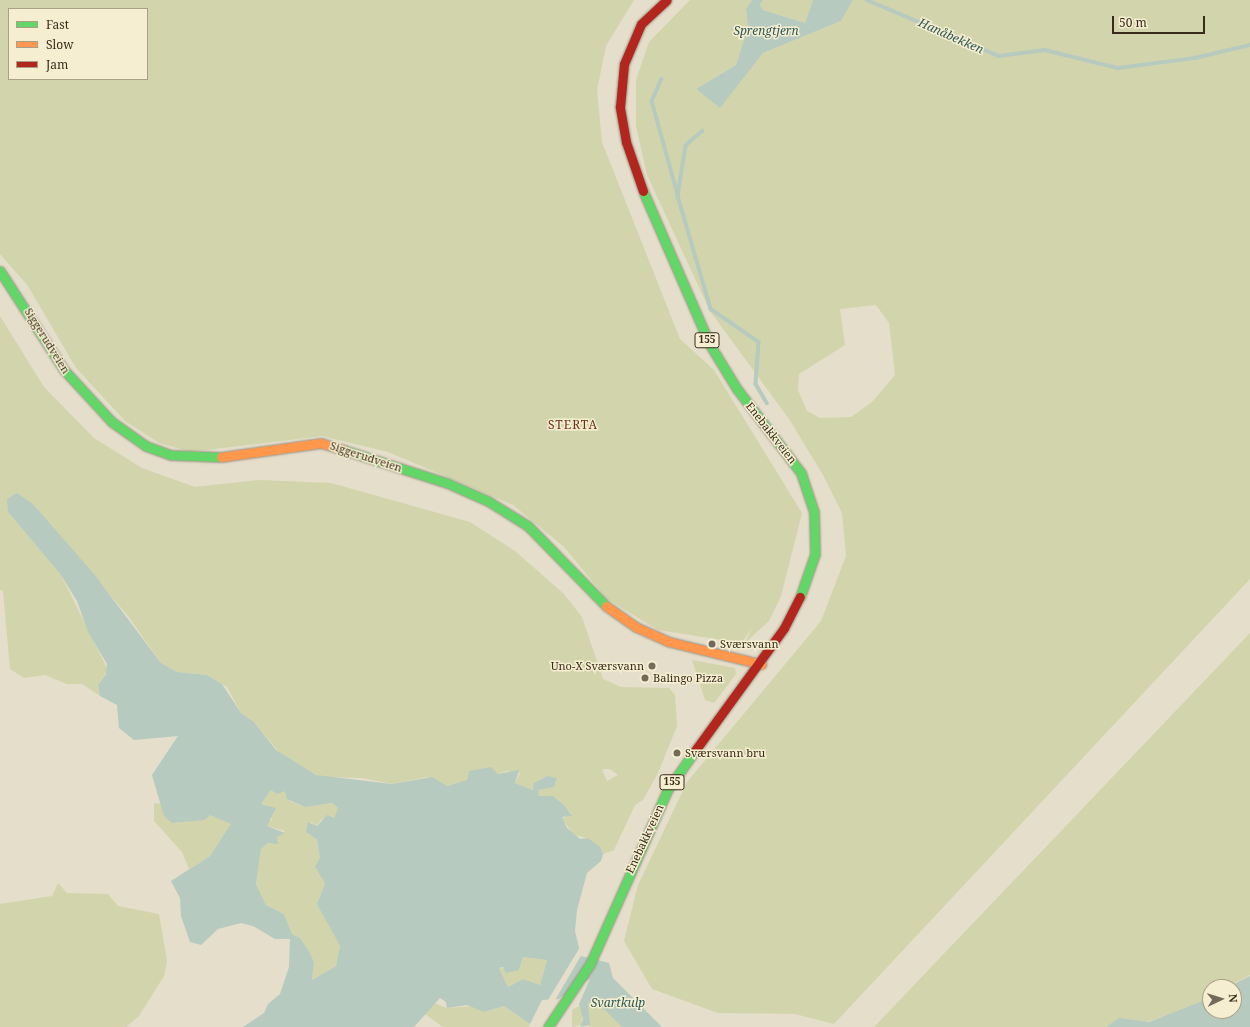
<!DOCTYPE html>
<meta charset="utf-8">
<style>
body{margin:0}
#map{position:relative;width:1250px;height:1027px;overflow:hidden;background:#e4deca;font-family:"Noto Serif",serif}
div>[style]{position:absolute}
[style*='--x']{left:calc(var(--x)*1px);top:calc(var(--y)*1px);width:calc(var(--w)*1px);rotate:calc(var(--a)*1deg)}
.green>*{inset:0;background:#d2d5ac}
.water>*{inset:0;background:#b6cabf}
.pier>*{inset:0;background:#e4deca}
.stream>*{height:3.5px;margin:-1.75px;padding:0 1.75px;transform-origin:1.75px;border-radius:1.75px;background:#b6cabf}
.roads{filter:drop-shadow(0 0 1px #999284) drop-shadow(0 0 1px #999284)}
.fast>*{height:9px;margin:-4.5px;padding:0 4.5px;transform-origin:4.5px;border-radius:4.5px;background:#63d668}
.slow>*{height:9px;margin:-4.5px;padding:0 4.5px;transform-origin:4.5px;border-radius:4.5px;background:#ff974d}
.jam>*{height:9px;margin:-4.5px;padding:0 4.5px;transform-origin:4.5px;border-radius:4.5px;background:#b3261e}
.dots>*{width:11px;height:11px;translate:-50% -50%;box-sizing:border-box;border:2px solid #f6eed0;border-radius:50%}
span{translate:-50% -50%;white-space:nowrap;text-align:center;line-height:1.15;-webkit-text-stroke:3px #f6eed0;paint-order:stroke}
.shield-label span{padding:1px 3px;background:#f6eed0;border:1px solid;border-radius:3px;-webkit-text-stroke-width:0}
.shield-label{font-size:10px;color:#382b1c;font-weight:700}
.street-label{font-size:11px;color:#382b1c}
.poi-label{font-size:11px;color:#382b1c}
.left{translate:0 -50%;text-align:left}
.right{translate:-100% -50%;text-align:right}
.water-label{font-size:12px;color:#2b5858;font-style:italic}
.neighbourhood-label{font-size:12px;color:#662f1a;letter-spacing:1px}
.legend{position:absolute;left:8px;top:8px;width:140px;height:72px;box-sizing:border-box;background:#f6eed0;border:1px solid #aaa088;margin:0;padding:5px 7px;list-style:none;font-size:12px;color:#382b1c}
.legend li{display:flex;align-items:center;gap:8px;height:20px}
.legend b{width:20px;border:1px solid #aaa088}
.north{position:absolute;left:1202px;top:979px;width:40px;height:40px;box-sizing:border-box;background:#f6eed0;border:1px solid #aaa088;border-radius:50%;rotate:86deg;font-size:11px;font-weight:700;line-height:16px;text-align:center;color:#382b1c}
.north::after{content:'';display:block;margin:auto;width:14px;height:18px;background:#746a59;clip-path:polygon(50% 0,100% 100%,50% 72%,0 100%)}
.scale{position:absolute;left:1112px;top:16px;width:93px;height:18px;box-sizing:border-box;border:2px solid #382b1c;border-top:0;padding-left:5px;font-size:12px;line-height:14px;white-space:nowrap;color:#382b1c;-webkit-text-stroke:3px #f6eed0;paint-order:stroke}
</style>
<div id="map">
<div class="green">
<div style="clip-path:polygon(evenodd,0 0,634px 0,606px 46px,597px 90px,602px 142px,680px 339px,714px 370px,802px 513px,781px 596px,769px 621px,745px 643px,752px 627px,742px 643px,658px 630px,607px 599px,564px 547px,513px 505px,388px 452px,322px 436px,191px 452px,159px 443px,125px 421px,76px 368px,28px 286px,0 254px,0 0,9px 9px,147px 9px,147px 79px,9px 79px,9px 9px)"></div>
<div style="clip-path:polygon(evenodd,690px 0,752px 0,746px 9px,748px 27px,736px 65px,696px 89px,720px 107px,763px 53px,841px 21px,853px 0,1250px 0,1250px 579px,834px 1024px,795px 1014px,718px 1013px,652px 989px,624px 941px,638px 885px,687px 782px,821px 621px,846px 556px,842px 513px,823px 475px,789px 419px,710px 311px,647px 175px,636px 126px,636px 80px,649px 42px,690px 0,876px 305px,889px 323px,895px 375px,872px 402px,851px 417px,820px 418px,807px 411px,798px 390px,799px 374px,845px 345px,840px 309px,876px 305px)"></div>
<div style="clip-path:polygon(763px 0,813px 0,805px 23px,763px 10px,760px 5px)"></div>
<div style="clip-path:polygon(evenodd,0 316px,44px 387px,94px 438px,142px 468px,195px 487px,259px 480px,331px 483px,470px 522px,515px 551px,564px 594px,582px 617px,603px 679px,621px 687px,669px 688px,675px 695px,677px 726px,658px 773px,643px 800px,635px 805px,614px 850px,603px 854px,587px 838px,574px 835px,562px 819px,571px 814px,565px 806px,554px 797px,539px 796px,538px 790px,542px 787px,554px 786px,556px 782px,547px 776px,537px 781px,533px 790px,515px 783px,520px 773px,507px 771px,498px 774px,495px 771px,468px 773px,468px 780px,447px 786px,427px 777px,392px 784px,362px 778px,320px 777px,282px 756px,254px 722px,241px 713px,227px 687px,207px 675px,177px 672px,161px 663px,128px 616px,33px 504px,8px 512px,61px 575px,108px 670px,98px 685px,100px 696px,82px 684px,67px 684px,45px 675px,24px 678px,10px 669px,3px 591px,0 590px,0 316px,604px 769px,610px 769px,618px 775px,607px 781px,602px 770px,604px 769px)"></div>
<div style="clip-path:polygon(1250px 633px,1250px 975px,1227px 987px,1210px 987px,1210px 997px,1201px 1003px,1147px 1022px,1123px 1019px,1106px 1027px,874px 1027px)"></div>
<div style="clip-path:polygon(692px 660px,735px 668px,736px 674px,714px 703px,705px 700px)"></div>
<div style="clip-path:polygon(271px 790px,276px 793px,285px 790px,290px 801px,305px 807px,332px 803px,338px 808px,334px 818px,322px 819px,316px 826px,311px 822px,307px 828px,308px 834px,317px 840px,320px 858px,316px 870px,323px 874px,325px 884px,317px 903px,340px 946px,336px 966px,312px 980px,314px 962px,309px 951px,300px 938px,292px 934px,284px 914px,266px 905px,256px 884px,261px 849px,268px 843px,277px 843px,277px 837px,285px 831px,267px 826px,267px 821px,272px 820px,267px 805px,261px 804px)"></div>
<div style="clip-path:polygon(154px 803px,162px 804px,164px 816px,176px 823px,210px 815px,229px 822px,232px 828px,210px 856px,189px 869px,182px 852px,154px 821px)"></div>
<div style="clip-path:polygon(58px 883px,67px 893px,108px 894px,118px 906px,159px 914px,167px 961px,164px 976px,139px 1016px,126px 1027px,0 1027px,0 904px,52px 896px)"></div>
<div style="clip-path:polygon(523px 957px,547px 960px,540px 985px,523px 979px,508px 987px,499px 968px,519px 970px)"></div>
<div style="clip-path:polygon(595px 1000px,599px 1002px,622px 1027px,589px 1027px,588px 1003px)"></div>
<div style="clip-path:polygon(434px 1003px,447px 1008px,475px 1006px,484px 1012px,504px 1006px,530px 1024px,528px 1027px,443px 1027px,425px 1014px)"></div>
<div style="clip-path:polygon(579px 1006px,583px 1011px,581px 1025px,572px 1027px,572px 1010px)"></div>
</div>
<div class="water">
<div style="clip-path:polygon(752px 0,763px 0,760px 5px,763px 10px,805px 23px,813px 0,853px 0,841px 21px,763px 53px,720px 108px,696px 89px,736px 65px,748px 27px,746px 9px)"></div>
<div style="clip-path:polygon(evenodd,17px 493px,33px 504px,94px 574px,161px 663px,177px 672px,207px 675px,222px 684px,241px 713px,254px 722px,276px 750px,316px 775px,392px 784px,432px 777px,447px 786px,467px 780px,469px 771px,491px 767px,498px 774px,519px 770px,515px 783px,533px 790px,534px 783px,547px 776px,557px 778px,554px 787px,538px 790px,539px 796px,553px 796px,565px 806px,572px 816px,562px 817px,567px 828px,580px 839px,588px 838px,600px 847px,603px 854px,601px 861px,587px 873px,577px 910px,575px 931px,581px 956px,609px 963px,613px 978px,662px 1027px,622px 1027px,595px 1000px,588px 1003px,590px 1025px,580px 1027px,583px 1019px,579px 1004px,590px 979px,558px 999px,542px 1000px,530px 1024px,504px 1006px,484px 1012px,467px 1005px,447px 1008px,446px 1002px,440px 998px,414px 1027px,243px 1027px,264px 1013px,268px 1004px,280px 994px,289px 967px,290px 939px,275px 939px,253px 926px,241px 923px,218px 929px,201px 945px,190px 942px,181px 916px,180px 898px,171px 881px,210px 856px,231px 824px,210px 815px,205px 820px,172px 823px,164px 816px,152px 775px,178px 736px,134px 740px,119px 728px,117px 705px,100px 696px,98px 685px,106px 674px,107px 664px,88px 632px,77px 601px,61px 575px,8px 512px,7px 499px,17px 493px,271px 790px,277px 794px,285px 791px,287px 799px,305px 807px,332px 803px,338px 808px,334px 818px,327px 815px,317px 826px,308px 822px,306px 832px,317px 840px,320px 858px,315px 867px,325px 883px,317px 904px,340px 946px,336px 966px,312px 980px,314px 962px,309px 951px,300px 938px,292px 934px,284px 914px,266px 905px,256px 884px,261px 849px,268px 843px,278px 844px,277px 837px,285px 833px,267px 826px,276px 808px,261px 804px,271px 790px,17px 493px,523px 957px,547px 960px,540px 985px,523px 979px,508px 987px,499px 968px,503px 967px,506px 973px,519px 970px,523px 957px)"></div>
<div style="clip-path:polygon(1250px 976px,1250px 1027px,1106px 1027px,1119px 1018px,1149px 1022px,1210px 998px,1210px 1011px,1234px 1011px,1234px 987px,1228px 987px)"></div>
</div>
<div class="pier">
<div style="clip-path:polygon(580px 947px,582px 954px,554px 1002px,548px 1000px)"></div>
</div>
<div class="stream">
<div style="--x:867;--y:0;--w:143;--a:23"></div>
<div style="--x:999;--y:56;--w:46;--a:-7.4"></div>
<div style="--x:1045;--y:50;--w:75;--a:13.9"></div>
<div style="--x:1118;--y:68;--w:78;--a:-7.4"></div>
<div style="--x:1195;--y:58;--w:57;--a:-13.3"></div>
<div style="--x:662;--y:79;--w:24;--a:114"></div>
<div style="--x:652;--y:101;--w:98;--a:74.5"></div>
<div style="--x:703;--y:131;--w:23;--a:139"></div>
<div style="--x:686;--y:146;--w:51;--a:99.1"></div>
<div style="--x:678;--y:196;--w:118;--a:73.7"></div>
<div style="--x:711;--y:309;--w:58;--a:34.5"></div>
<div style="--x:759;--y:342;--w:42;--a:94.1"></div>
<div style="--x:756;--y:384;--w:22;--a:60"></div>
</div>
<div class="roads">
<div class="fast">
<div style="--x:643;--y:191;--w:168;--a:66.5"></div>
<div style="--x:710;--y:345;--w:52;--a:58.5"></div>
<div style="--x:737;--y:389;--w:106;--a:52.7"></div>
<div style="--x:801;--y:473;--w:41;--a:71.6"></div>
<div style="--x:814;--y:512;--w:42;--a:88.6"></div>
<div style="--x:815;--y:554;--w:46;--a:109.2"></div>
<div style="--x:0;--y:271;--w:118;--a:57.1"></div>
<div style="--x:64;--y:370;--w:71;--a:47.3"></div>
<div style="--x:112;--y:422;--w:42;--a:35.2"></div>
<div style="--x:146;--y:446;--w:27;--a:20"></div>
<div style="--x:171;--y:455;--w:50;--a:2.3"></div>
<div style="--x:344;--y:450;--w:108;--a:17.8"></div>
<div style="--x:447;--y:483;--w:45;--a:23.7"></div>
<div style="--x:488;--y:501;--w:47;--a:32"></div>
<div style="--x:528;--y:526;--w:112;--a:45.7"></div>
<div style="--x:548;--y:1027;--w:76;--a:-56.3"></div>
<div style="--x:590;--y:964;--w:192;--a:-66"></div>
<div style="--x:668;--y:789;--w:45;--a:-54.9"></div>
</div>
<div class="slow">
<div style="--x:221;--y:457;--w:101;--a:-8"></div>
<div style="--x:321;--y:443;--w:24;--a:17"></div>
<div style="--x:606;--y:606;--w:37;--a:35"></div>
<div style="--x:636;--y:627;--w:37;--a:24"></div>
<div style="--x:670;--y:642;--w:94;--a:13.6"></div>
</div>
<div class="jam">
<div style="--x:643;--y:191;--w:52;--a:-109.1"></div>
<div style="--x:626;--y:142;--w:36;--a:-100"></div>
<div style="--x:620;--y:107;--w:43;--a:-84.7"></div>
<div style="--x:624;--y:64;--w:43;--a:-67"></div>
<div style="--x:641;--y:24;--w:35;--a:-43"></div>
<div style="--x:694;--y:752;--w:153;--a:-54"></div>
<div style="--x:784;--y:628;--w:35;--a:-63"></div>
</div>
</div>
<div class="dots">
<div style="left:712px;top:644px;background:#746a59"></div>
<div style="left:652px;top:666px;background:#746a59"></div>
<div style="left:645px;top:678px;background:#746a59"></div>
<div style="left:677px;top:753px;background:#746a59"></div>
</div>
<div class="shield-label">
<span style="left:707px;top:340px">155</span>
<span style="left:672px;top:782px">155</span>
</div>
<div class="street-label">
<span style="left:47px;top:341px;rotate:58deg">Siggerudveien</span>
<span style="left:771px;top:433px;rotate:52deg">Enebakkveien</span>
<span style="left:366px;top:457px;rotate:18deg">Siggerudveien</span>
<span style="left:645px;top:839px;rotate:-65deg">Enebakkveien</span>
</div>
<div class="poi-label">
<span class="left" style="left:720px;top:644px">Sværsvann</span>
<span class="right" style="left:644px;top:666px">Uno-X Sværsvann</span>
<span class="left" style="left:653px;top:678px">Balingo Pizza</span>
<span class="left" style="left:685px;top:753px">Sværsvann bru</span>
</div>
<div class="water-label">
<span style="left:766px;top:31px">Sprengtjern</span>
<span style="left:951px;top:36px;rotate:24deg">Hanåbekken</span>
<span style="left:618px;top:1003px">Svartkulp</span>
</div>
<div class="neighbourhood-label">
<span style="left:573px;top:425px">STERTA</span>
</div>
<ul class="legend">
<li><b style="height:5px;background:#63d668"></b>Fast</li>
<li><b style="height:5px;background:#ff974d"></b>Slow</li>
<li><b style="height:5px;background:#b3261e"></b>Jam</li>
</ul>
<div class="north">N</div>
<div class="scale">50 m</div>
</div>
